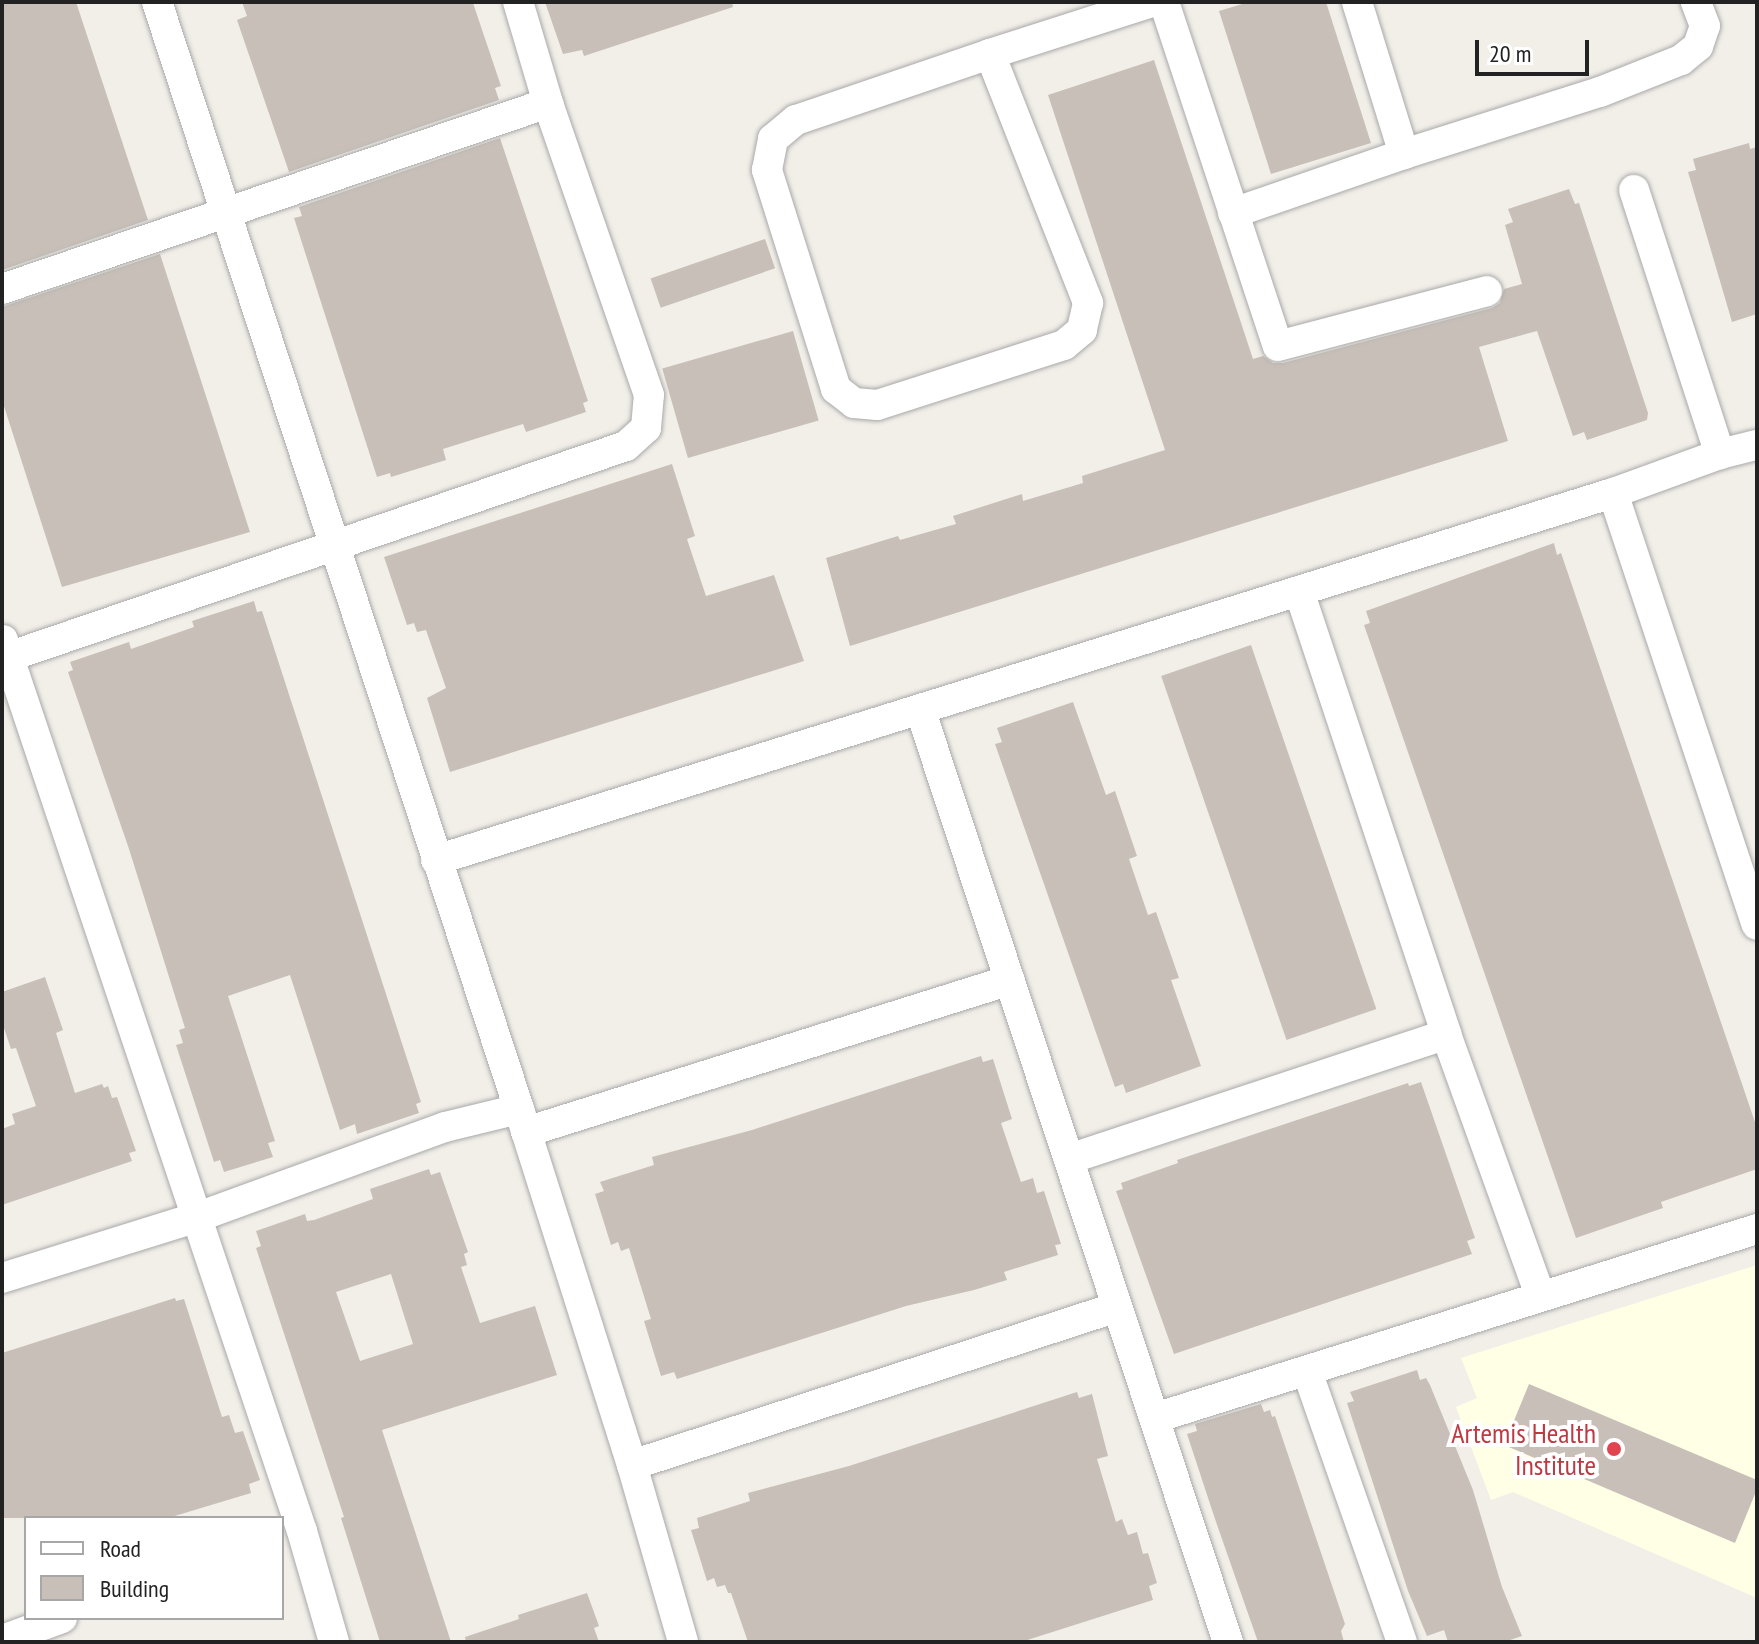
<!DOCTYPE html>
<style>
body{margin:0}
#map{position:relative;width:1759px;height:1644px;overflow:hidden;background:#f2efe9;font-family:"PT Sans Narrow",sans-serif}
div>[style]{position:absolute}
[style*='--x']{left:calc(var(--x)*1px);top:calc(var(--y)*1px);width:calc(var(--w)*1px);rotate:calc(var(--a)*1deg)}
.education>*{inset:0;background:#ffffe5}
.building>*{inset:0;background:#c7bfb8;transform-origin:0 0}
.roads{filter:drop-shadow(0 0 2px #a9a9a9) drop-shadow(0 0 2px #a9a9a9)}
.street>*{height:30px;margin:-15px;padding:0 15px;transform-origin:15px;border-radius:15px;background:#fff}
.dots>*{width:22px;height:22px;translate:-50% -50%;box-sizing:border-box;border:4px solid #fff;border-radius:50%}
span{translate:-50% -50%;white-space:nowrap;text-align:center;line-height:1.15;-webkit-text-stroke:8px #fff;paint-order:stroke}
.health-label{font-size:28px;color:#be3a42}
.right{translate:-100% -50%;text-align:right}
.frame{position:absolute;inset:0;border:4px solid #222;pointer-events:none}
.legend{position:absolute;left:24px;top:1516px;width:260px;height:104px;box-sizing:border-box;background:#fff;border:2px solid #a7a7a7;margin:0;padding:10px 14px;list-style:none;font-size:24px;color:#222}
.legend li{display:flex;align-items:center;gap:16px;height:40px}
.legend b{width:40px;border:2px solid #a7a7a7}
.scale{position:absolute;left:1475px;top:40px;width:114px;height:36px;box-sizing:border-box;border:4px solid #222;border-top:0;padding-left:10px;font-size:24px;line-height:28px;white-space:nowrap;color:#222;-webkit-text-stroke:6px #fff;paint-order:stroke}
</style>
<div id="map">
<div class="education">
<div style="clip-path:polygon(1757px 1265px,1757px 1598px,1513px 1492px,1491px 1500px,1456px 1407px,1477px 1398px,1461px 1358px)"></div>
</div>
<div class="building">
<div style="clip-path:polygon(2px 2px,76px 2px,148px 220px,2px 270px)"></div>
<div style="clip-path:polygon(242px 2px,473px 3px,501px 86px,495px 88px,499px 100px,289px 172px,237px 20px,247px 16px)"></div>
<div style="clip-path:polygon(545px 2px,732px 2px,733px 7px,584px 56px,582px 50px,563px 54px)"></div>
<div style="clip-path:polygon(1249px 2px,1326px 2px,1371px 143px,1271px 174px,1219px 11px)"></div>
<div style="clip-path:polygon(1154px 60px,1253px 359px,1263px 356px,1273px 363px,1283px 363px,1492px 308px,1500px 303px,1504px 289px,1522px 284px,1505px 225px,1513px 222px,1508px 209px,1569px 189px,1575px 204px,1579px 203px,1648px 413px,1647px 420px,1587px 440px,1584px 432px,1573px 436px,1537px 331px,1479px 347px,1508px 441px,850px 646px,826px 558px,898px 536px,900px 540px,956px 524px,953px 516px,1022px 494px,1023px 501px,1083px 483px,1082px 476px,1165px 450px,1048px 95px)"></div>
<div style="clip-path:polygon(500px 138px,588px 401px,583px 403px,586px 412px,526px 432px,523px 424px,443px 449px,446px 460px,391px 477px,390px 473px,377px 477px,294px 218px,302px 216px,299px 207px)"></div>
<div style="clip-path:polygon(1749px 143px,1750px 149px,1757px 147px,1757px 314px,1732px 322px,1688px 172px,1696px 170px,1693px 159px)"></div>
<div style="left:765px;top:239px;width:31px;height:121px;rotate:71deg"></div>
<div style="clip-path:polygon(160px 254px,250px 532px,62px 587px,2px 400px,2px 307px)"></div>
<div style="left:793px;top:331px;width:93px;height:136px;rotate:74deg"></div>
<div style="clip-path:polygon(672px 464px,695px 536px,687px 539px,706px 596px,774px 575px,804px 661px,450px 772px,427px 698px,446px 688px,426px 630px,417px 632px,414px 623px,407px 625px,384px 557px)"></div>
<div style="clip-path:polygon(1554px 543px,1557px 555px,1561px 553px,1757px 1128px,1757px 1169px,1661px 1202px,1663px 1208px,1576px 1238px,1364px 625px,1370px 623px,1366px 611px)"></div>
<div style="clip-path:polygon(254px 601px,257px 612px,262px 611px,421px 1102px,416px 1104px,419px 1113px,357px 1134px,355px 1124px,340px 1130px,290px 975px,228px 996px,275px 1141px,268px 1143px,273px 1157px,224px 1172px,220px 1160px,214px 1162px,176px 1045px,183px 1043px,179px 1030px,185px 1028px,129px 849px,68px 672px,73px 670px,70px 662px,129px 642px,131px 649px,194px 627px,192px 621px)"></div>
<div style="left:1251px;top:645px;width:385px;height:95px;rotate:71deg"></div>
<div style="clip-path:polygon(1073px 702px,1106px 795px,1115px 791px,1137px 856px,1129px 859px,1148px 915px,1156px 912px,1179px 978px,1171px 980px,1201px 1066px,1126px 1093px,1123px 1084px,1115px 1087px,995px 744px,1002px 742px,997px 728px)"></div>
<div style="clip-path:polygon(45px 977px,63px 1030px,56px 1033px,75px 1093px,102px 1084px,104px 1088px,108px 1086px,112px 1098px,117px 1097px,136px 1151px,129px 1153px,132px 1161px,2px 1205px,2px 1129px,15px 1124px,12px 1114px,36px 1106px,16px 1048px,11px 1049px,2px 1022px,2px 992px)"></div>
<div style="clip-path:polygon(981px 1056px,983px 1062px,993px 1059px,1012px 1119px,1001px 1123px,1021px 1182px,1033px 1178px,1037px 1193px,1044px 1191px,1061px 1244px,1055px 1245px,1058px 1255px,1004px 1272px,1007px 1280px,974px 1290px,906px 1306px,677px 1379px,674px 1372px,661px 1376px,644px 1321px,651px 1319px,629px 1248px,621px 1251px,618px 1242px,611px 1245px,595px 1194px,604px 1191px,600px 1182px,654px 1165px,652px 1157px,752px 1130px)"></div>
<div style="clip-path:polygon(1421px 1082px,1475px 1238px,1467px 1241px,1472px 1254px,1174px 1354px,1116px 1191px,1123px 1189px,1121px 1183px,1178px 1163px,1177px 1160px,1408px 1083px,1409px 1086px)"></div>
<div style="clip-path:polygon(evenodd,429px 1169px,431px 1175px,440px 1172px,468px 1252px,464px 1254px,467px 1265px,461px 1267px,480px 1323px,535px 1306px,557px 1375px,382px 1430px,451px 1642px,380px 1642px,341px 1518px,344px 1517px,256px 1248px,261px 1246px,256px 1231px,305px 1214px,307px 1221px,314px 1220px,373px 1199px,370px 1189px,429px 1169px,391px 1274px,413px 1344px,360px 1361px,336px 1292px,391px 1274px)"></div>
<div style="clip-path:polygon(175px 1298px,176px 1301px,184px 1299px,222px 1417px,229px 1415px,235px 1433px,243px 1431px,260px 1480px,249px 1484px,251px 1493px,168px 1518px,2px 1518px,2px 1353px)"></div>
<div style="clip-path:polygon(1417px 1370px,1420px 1380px,1426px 1378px,1430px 1385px,1473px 1490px,1502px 1587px,1522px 1636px,1504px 1642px,1448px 1642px,1444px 1630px,1427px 1636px,1408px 1591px,1347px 1403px,1354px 1401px,1350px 1392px)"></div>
<div style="clip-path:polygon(1529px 1384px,1757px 1480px,1757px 1489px,1735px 1543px,1504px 1445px)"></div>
<div style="clip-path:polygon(1077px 1392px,1079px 1398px,1092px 1394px,1108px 1456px,1097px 1459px,1116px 1522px,1122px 1519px,1128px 1535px,1137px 1532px,1143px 1554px,1148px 1553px,1157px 1583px,1149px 1586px,1153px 1600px,1021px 1642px,748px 1642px,731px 1593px,728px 1593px,725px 1585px,717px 1587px,714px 1578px,707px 1581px,691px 1530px,699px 1528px,697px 1518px,750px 1501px,748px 1493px,849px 1466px)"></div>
<div style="clip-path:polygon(1261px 1404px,1264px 1412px,1270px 1410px,1272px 1417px,1275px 1416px,1345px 1624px,1341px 1631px,1344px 1642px,1258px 1642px,1215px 1519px,1187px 1434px,1197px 1431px,1195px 1424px)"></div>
<div style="clip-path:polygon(587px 1593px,599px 1626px,594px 1628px,599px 1642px,466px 1642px,465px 1637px,519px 1619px,518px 1615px)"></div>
</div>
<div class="roads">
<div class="street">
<div style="--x:157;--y:2;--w:1165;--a:71.89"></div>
<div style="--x:519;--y:1109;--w:374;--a:72.4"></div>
<div style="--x:632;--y:1465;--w:184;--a:73.9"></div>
<div style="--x:1164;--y:2;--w:362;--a:71.7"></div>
<div style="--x:1278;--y:346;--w:216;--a:-14.7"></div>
<div style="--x:990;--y:54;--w:268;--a:68.5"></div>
<div style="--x:1088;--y:303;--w:28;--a:103"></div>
<div style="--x:1082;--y:330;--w:23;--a:140"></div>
<div style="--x:1064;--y:345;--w:196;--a:162.2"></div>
<div style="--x:877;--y:405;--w:23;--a:-175"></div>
<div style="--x:854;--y:403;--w:23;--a:-142"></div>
<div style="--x:836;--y:389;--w:230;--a:-107.5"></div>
<div style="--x:767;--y:170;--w:32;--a:-79"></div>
<div style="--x:773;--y:139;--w:30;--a:-40"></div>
<div style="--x:796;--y:120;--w:205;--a:-18.8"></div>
<div style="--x:990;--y:54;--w:170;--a:-17.8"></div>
<div style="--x:1404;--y:154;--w:206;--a:-17.6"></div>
<div style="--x:1600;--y:92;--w:87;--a:-21.6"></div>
<div style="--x:1681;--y:60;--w:22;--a:-39"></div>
<div style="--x:1698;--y:46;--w:21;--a:-71"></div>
<div style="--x:1705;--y:26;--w:26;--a:-111"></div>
<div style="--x:1634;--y:190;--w:278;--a:72"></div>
<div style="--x:1233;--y:213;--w:181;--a:-19"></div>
<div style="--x:1404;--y:154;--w:159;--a:-107.2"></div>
<div style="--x:2;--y:289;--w:577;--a:-18.81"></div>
<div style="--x:1613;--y:493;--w:455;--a:71.6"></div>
<div style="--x:1299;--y:591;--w:467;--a:71.6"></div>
<div style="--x:1446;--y:1034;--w:277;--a:70.2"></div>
<div style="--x:3;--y:640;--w:940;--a:71.45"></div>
<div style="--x:302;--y:1531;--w:116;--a:73.9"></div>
<div style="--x:8;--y:657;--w:653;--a:-18.85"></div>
<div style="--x:626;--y:446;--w:27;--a:-42"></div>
<div style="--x:646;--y:428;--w:33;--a:-85"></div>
<div style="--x:649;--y:395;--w:309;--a:-109.1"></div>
<div style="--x:548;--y:103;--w:105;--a:-106.5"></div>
<div style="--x:920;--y:709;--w:983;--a:71.73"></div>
<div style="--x:436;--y:860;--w:1233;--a:-17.32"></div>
<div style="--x:1613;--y:493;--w:114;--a:-20"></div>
<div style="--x:1720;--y:454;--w:38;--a:-14"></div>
<div style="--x:526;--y:1132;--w:507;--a:-17.43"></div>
<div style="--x:1069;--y:1159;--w:397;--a:-18.3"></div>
<div style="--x:2;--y:1278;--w:202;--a:-17.3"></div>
<div style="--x:195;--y:1218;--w:266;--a:-20"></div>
<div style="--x:445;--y:1127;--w:76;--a:-13.7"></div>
<div style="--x:1307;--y:1371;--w:287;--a:70.7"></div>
<div style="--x:1155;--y:1418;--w:631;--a:-17.43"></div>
<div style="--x:632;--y:1465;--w:510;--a:-18.04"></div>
<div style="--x:2;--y:1640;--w:64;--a:-20.1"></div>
</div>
</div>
<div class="dots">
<div style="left:1614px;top:1449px;background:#e0444e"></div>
</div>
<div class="health-label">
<span class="right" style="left:1596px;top:1449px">Artemis Health<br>Institute</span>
</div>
<div class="frame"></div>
<ul class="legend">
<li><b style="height:10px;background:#fff"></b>Road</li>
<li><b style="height:22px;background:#c7bfb8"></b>Building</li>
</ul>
<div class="scale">20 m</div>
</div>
